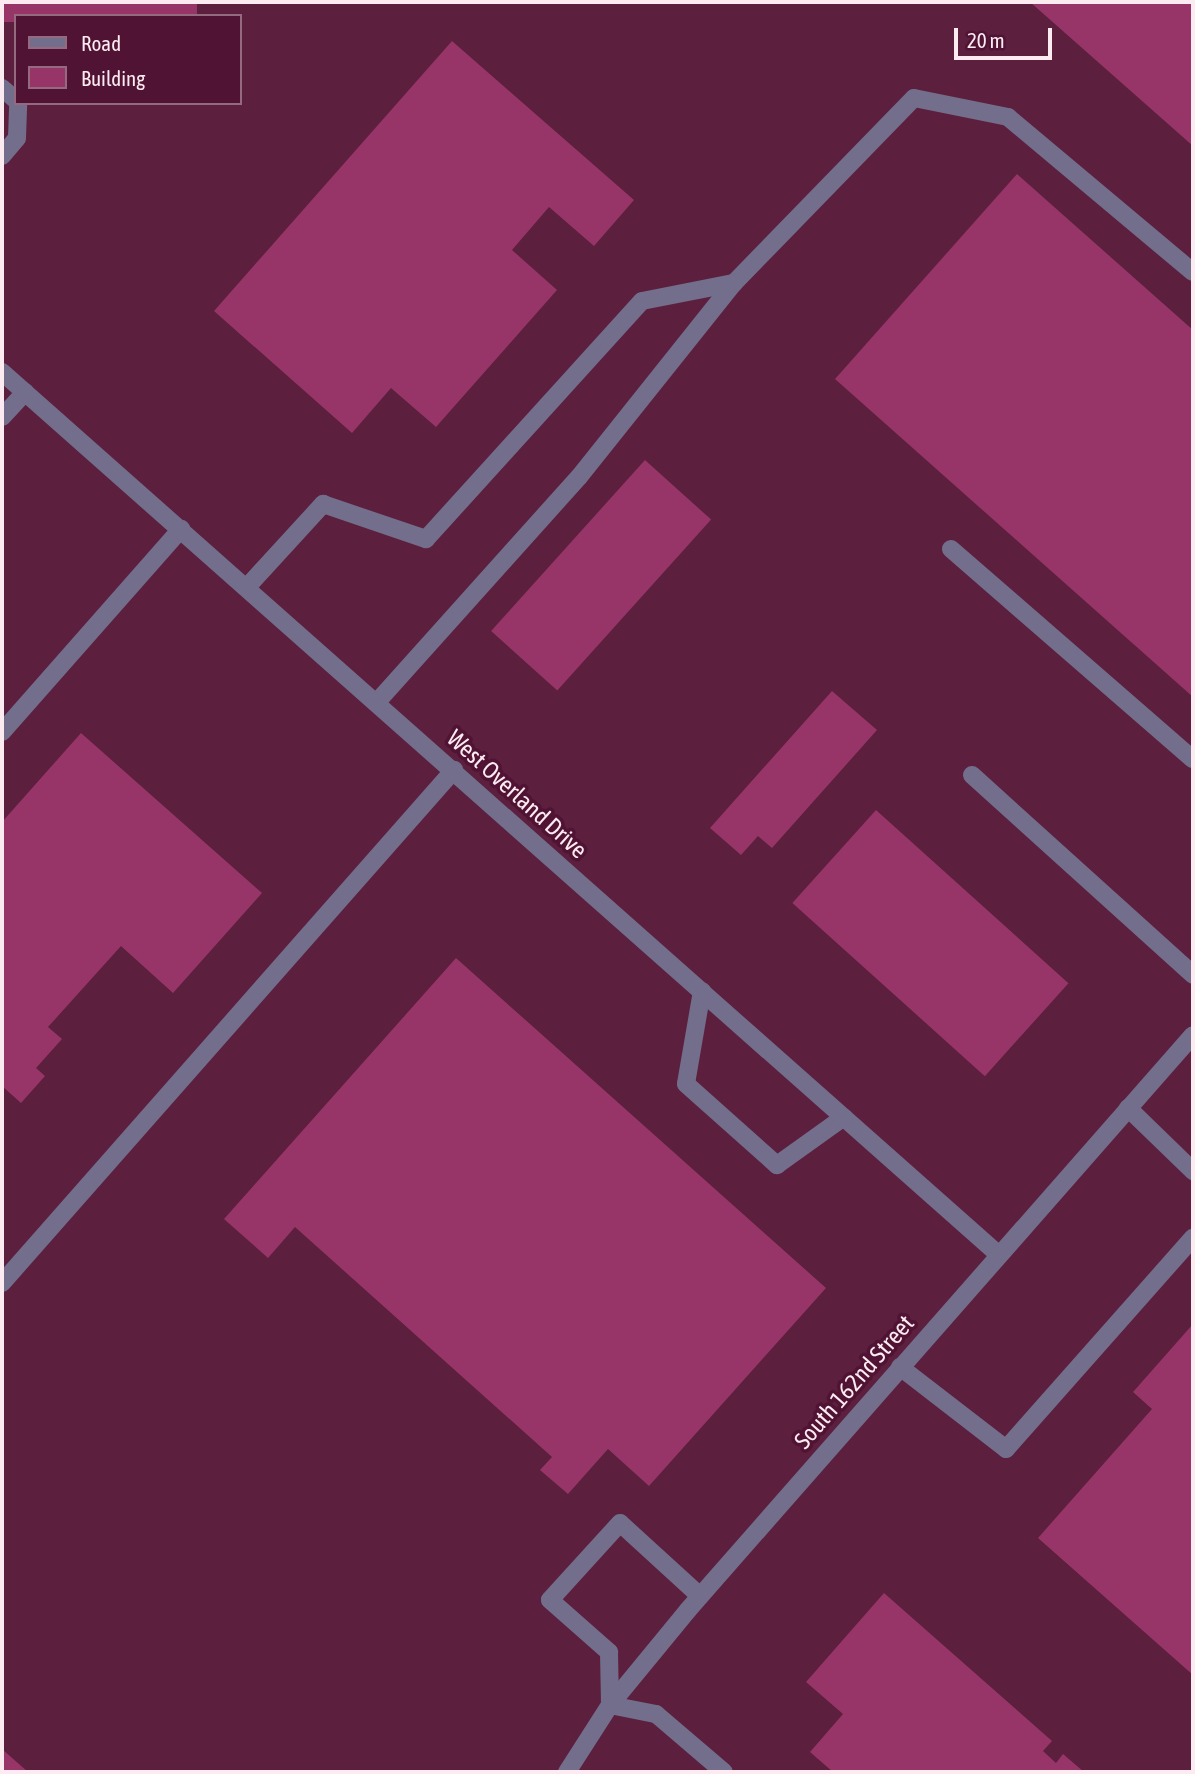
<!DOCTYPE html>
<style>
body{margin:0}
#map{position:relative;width:1195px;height:1774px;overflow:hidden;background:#5c1f3e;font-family:"Asap Condensed",sans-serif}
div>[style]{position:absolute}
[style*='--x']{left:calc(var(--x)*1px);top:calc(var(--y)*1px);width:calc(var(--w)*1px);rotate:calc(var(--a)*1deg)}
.building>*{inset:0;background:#973568;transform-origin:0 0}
.service>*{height:18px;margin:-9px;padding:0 9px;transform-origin:9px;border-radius:9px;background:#726e8b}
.minor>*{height:18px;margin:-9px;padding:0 9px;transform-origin:9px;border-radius:9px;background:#726e8b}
span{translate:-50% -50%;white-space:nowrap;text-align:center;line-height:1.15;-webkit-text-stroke:7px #511334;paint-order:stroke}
.street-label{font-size:24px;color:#fcecf2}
.frame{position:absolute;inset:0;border:4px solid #fcecf2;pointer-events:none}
.legend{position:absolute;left:14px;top:14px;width:228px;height:91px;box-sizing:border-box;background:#511334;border:2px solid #956a80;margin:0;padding:9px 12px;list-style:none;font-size:21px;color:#fcecf2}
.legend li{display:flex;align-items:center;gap:14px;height:35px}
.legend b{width:35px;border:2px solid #956a80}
.scale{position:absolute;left:954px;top:28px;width:98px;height:32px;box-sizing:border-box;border:4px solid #fcecf2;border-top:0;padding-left:9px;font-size:21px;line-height:24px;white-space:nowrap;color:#fcecf2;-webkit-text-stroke:5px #511334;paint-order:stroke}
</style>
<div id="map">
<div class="building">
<div style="left:2px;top:2px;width:195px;height:20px"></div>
<div style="clip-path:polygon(1030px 2px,1193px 2px,1193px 146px)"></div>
<div style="clip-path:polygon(452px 41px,634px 200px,594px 246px,549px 207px,512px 250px,557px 290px,436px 427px,391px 388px,352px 433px,214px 311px)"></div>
<div style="clip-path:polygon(1017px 174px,1193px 330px,1193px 697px,835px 379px)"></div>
<div style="left:645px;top:460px;width:89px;height:230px;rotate:42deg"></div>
<div style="clip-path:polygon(832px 691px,877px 730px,772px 848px,758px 836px,741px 855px,710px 828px)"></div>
<div style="clip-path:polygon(81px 733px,262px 893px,173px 993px,121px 946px,48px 1027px,62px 1039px,36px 1068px,45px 1076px,21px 1103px,2px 1086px,2px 822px)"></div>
<div style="left:876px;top:810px;width:259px;height:125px;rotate:42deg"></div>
<div style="clip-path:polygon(456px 958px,826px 1288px,649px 1486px,608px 1449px,568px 1494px,540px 1470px,552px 1457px,295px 1227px,268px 1258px,224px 1219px)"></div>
<div style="clip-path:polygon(1193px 1324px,1193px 1675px,1038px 1538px,1152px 1409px,1133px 1392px)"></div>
<div style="clip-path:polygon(884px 1593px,1052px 1741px,1043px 1751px,1056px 1763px,1063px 1754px,1084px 1772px,833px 1772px,810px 1752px,843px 1714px,806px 1682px)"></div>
<div style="clip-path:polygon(2px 1749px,28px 1772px,2px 1772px)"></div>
</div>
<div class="service">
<div style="--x:2;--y:88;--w:18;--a:41"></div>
<div style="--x:2;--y:156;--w:23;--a:-50"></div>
<div style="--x:17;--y:138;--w:35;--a:-88"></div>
<div style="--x:2;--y:417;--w:34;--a:-47"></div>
<div style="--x:951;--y:549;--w:320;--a:41"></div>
<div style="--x:247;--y:587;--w:113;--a:-47.5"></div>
<div style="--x:323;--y:504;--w:109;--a:18.8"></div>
<div style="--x:426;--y:539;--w:321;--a:-47.8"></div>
<div style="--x:642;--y:301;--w:94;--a:-11.1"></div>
<div style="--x:734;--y:283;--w:258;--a:-45.8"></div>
<div style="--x:914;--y:98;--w:96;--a:11.4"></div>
<div style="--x:1008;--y:117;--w:241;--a:40"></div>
<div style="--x:377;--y:702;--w:302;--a:-48.1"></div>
<div style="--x:579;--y:477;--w:248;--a:-51.4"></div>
<div style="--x:2;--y:732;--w:271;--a:-48.6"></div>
<div style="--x:972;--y:775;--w:298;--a:42.1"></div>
<div style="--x:702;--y:991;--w:94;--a:99.8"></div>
<div style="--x:686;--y:1084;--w:122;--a:41.7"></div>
<div style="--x:777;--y:1165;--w:82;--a:-35.6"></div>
<div style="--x:1128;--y:1108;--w:91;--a:44.1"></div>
<div style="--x:2;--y:1283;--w:684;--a:-48.62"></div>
<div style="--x:900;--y:1367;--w:134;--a:37.7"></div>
<div style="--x:1006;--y:1449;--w:282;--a:-48.5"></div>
<div style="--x:700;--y:1596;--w:108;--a:-137.6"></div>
<div style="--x:620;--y:1523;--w:104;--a:132.3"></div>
<div style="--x:550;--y:1600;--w:79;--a:41.4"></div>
<div style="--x:609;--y:1652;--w:53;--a:88.9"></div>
<div style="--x:610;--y:1705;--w:47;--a:11.1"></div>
<div style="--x:656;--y:1714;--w:89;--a:40.5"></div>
</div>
<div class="minor">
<div style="--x:2;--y:372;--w:1330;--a:41.53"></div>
<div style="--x:567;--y:1772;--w:80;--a:-57.3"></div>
<div style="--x:610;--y:1705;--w:123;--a:-50.6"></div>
<div style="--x:688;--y:1610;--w:765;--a:-48.71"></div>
</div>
<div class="street-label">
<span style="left:517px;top:794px;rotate:42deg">West Overland Drive</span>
<span style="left:854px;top:1382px;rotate:-49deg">South 162nd Street</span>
</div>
<div class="frame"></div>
<ul class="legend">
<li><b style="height:9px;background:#726e8b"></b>Road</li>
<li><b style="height:19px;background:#973568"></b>Building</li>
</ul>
<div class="scale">20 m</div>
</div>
